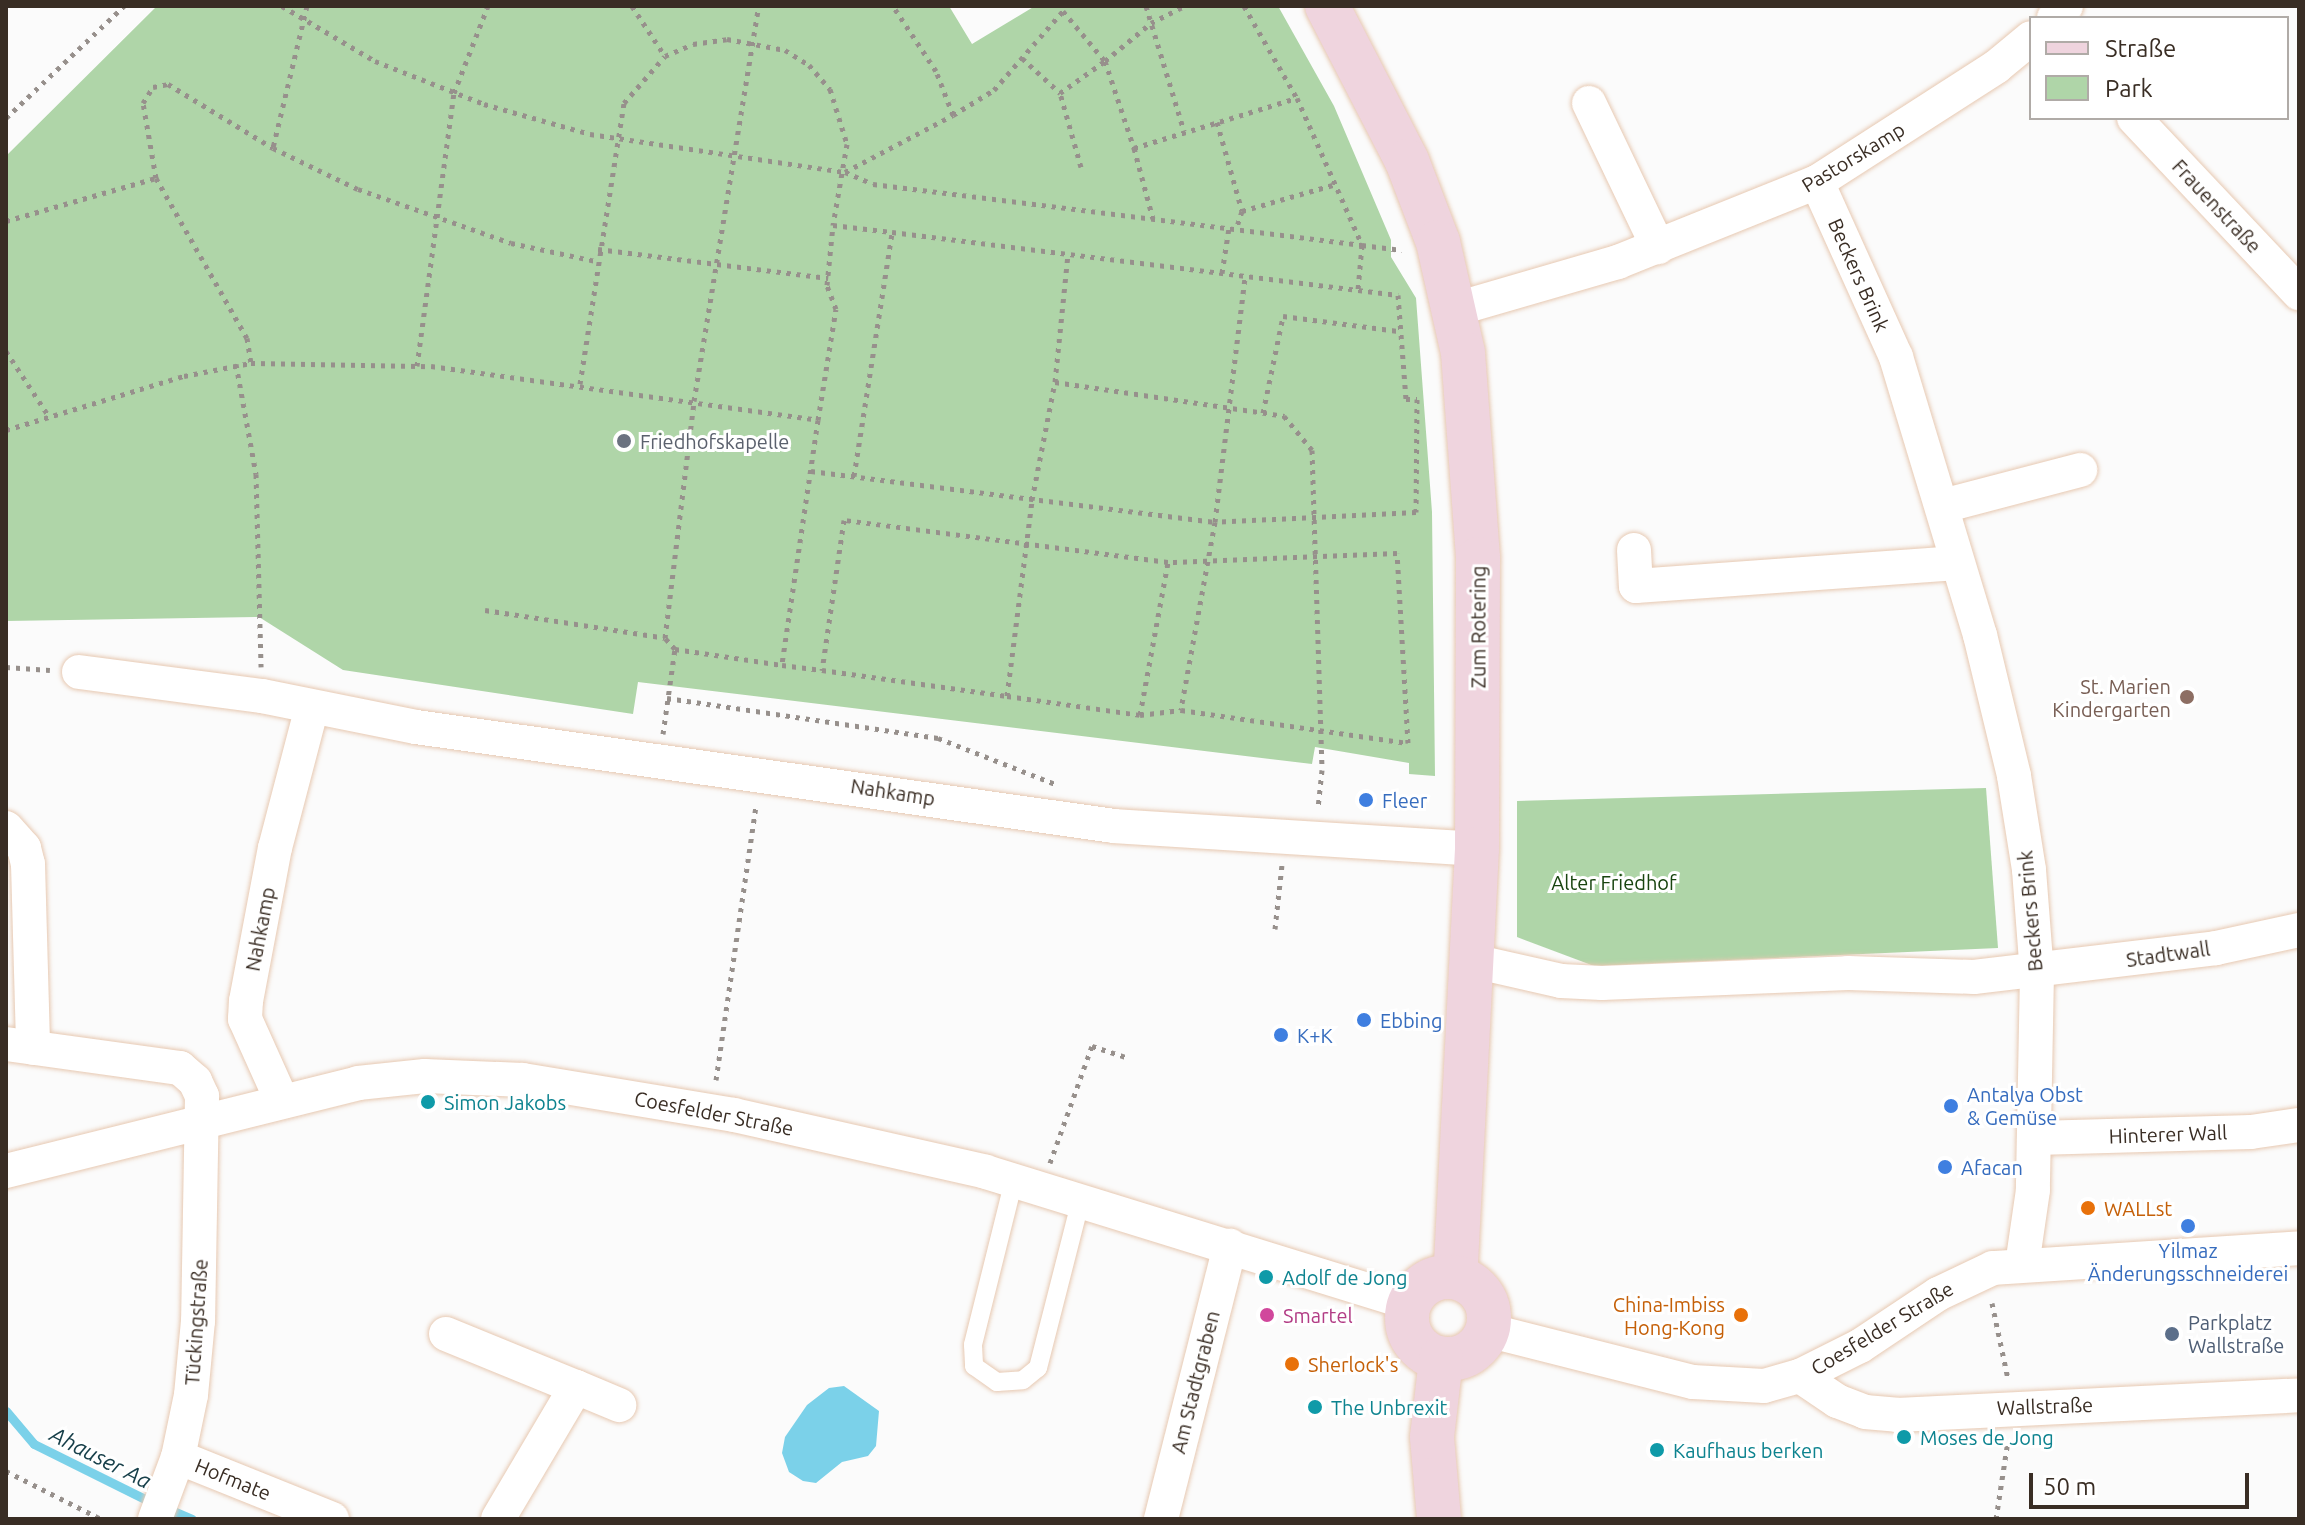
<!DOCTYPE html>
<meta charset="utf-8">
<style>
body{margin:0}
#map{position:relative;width:2305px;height:1525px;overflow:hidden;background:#fbfbfb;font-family:Ubuntu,sans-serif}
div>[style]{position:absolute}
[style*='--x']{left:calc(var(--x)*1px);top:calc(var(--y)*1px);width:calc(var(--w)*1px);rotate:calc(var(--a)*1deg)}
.green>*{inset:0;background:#afd5a8}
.water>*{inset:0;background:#7bd1e9}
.stream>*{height:9px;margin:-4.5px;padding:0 4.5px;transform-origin:4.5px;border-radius:4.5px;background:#7bd1e9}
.path>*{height:5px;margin-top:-2.5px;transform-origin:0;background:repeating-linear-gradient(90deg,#97908c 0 4px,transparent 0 10px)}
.roads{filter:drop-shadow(0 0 2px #e7c9b2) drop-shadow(0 0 2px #e7c9b2)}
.lane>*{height:18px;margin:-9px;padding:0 9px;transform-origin:9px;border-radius:9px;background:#fff}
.street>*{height:34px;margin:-17px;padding:0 17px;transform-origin:17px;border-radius:17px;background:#fff}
.secondary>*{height:44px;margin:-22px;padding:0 22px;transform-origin:22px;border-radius:22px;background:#efd4de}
.secondary>.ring{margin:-22px;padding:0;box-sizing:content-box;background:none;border:44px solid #efd4de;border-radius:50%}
.dots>*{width:22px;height:22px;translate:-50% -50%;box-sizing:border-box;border:4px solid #fff;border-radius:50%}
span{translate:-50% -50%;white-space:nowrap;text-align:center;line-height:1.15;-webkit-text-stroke:6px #fff;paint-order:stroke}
.street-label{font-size:20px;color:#392d24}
.worship-label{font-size:20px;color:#5b616d}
.left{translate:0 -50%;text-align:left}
.education-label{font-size:20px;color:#785e54}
.right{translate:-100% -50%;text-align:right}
.shop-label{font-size:20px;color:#366cbe}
.park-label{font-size:20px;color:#18440f}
.culture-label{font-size:20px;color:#0d838f}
.food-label{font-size:20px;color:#c56008}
.hotel-label{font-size:20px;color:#b23c85}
.service-label{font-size:20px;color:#4e5e75}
.water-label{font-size:22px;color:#18404a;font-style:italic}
.frame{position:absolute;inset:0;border:8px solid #392d24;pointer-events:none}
.legend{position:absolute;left:2029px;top:16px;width:260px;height:104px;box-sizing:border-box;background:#fff;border:2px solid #b0aba7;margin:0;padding:10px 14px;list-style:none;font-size:24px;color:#392d24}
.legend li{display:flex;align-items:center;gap:16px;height:40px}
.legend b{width:40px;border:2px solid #b0aba7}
.scale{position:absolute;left:2029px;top:1473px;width:220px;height:36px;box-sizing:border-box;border:4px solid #392d24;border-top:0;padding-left:10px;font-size:24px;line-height:28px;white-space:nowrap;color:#392d24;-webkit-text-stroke:6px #fff;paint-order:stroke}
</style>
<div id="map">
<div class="green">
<div style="clip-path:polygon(157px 6px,949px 6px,972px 44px,1035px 6px,1278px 6px,1334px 106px,1391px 240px,1391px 257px,1416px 298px,1432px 512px,1435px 776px,1409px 774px,1409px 763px,1315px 747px,1312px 764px,638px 682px,633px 714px,343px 670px,259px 617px,6px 621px,6px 156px)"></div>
<div style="clip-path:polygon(1986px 788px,1998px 948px,1594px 966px,1517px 937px,1517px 801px)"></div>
</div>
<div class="water">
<div style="clip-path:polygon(844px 1386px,879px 1411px,876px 1446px,868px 1456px,842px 1462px,816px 1483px,803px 1481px,789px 1472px,782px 1453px,785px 1437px,807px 1405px,829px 1388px)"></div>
</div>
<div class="stream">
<div style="--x:6;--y:1411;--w:43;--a:49.7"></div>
<div style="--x:34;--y:1444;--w:133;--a:26.4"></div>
<div style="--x:166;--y:1508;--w:28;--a:23"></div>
</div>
<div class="path">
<div style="--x:282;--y:6;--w:108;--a:30.6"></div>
<div style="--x:375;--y:61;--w:117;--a:21.5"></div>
<div style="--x:484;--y:104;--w:110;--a:15.8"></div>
<div style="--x:590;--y:134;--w:258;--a:8.5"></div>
<div style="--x:845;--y:172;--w:122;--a:-27.8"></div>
<div style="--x:953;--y:115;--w:47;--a:-111.1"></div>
<div style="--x:936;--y:71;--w:78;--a:-123.5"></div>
<div style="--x:307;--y:6;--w:146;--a:103.5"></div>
<div style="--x:273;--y:148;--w:94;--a:25.8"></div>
<div style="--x:358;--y:189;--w:162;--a:19.4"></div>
<div style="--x:511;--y:243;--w:87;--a:12"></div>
<div style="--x:632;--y:6;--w:60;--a:56.6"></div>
<div style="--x:1146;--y:6;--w:131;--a:73.1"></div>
<div style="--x:1244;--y:6;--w:106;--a:60.1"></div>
<div style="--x:1022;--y:58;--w:52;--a:42.6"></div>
<div style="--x:953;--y:115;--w:48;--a:-31.4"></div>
<div style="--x:994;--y:90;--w:105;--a:-48.9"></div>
<div style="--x:1063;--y:11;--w:65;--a:50"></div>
<div style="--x:1105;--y:61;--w:60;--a:-39.6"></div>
<div style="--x:1151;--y:23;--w:37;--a:-27"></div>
<div style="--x:6;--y:118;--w:163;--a:-43.5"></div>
<div style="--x:1217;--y:122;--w:92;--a:74.3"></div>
<div style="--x:1242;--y:211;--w:19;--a:108"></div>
<div style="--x:1134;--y:148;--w:73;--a:75"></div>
<div style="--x:1081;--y:167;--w:77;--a:-105.8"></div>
<div style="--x:1060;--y:93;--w:55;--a:-35.4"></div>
<div style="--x:1105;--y:61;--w:92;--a:71.6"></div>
<div style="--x:1134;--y:148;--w:170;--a:-17.1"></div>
<div style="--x:1297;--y:98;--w:161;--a:66.1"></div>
<div style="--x:1362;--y:245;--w:40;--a:7.1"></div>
<div style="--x:845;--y:172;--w:30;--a:23"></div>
<div style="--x:873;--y:184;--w:493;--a:7.1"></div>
<div style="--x:1362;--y:245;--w:45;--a:95.1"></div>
<div style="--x:156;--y:178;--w:76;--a:-99.8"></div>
<div style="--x:143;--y:103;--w:19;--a:-58"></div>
<div style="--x:153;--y:87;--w:15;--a:-11"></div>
<div style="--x:168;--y:84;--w:123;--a:31.4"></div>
<div style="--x:1242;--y:211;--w:98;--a:-16"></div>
<div style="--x:6;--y:221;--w:156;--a:-16"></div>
<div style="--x:156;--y:178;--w:184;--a:60.4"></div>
<div style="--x:247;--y:338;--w:25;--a:81"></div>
<div style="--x:598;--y:249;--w:232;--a:7.2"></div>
<div style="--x:1222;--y:273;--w:46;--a:-81.2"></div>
<div style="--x:6;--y:351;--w:77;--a:56.7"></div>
<div style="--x:236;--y:364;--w:112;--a:79.7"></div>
<div style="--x:256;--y:474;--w:193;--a:88.5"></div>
<div style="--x:417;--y:366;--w:275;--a:-82.3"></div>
<div style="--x:454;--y:93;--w:93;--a:-68.7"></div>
<div style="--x:1055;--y:382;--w:130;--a:-84.2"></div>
<div style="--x:580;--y:384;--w:284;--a:-81.1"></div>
<div style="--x:624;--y:103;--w:62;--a:-48.9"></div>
<div style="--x:665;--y:56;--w:30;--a:-23"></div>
<div style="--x:693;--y:44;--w:34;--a:-8"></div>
<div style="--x:727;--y:39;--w:59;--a:10.7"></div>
<div style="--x:785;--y:50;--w:28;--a:32"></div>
<div style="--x:809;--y:65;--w:32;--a:49"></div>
<div style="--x:830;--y:89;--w:58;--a:72.8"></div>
<div style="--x:847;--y:144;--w:82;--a:99.8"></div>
<div style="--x:1263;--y:413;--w:99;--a:-78.3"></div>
<div style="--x:1283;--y:316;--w:116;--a:7.4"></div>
<div style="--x:818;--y:420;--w:112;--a:-80.8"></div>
<div style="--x:836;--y:309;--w:26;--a:-111"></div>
<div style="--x:827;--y:285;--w:60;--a:-84.3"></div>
<div style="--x:833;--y:225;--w:59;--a:6.8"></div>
<div style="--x:6;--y:430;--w:186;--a:-16.9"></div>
<div style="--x:184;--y:376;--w:68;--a:-11"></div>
<div style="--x:251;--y:363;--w:180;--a:1"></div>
<div style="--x:431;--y:366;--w:391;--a:7.9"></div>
<div style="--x:818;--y:420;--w:248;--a:98.4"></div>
<div style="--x:782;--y:665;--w:40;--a:7.1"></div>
<div style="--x:822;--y:670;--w:187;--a:8"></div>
<div style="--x:1007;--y:696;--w:134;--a:8.1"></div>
<div style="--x:1140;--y:715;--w:41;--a:-7"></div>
<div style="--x:1181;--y:710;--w:229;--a:8.3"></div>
<div style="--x:1408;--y:743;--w:190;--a:-93.3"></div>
<div style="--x:1397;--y:553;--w:229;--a:177.7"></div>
<div style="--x:1168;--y:562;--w:327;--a:-172.6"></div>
<div style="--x:844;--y:520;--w:152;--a:98.3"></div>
<div style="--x:811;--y:471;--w:407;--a:7.2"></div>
<div style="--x:1215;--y:522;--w:248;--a:-83"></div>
<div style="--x:854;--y:476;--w:247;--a:-81.1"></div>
<div style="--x:892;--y:232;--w:510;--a:7.1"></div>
<div style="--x:1398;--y:295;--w:104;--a:85.6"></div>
<div style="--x:1406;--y:399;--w:11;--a:0"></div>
<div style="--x:1417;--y:399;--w:113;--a:90.5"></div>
<div style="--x:1416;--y:512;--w:201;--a:177.2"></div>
<div style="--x:1215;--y:522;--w:191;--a:100.3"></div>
<div style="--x:485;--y:610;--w:182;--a:8.8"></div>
<div style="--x:675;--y:649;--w:108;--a:8.5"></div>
<div style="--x:6;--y:667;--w:44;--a:3.9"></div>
<div style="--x:1007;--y:696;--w:198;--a:-82.7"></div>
<div style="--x:1032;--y:500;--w:120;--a:-79"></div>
<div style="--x:1055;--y:382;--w:232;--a:8.4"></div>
<div style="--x:1284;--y:416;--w:44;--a:50.5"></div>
<div style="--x:1312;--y:450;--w:320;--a:88.2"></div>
<div style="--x:1322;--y:770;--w:39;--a:96"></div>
<div style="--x:667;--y:698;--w:274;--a:8.4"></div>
<div style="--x:938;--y:738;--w:129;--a:21.4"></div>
<div style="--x:1140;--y:715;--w:156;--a:-79.6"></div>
<div style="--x:663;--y:734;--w:86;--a:-82"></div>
<div style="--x:675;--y:649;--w:15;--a:-132"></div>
<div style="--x:665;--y:638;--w:239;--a:-83"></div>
<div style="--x:694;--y:401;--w:400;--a:-80.7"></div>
<div style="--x:1275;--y:929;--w:64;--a:-83.8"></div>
<div style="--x:716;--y:1080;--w:278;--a:-81.7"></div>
<div style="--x:1050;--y:1163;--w:124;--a:-70.3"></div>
<div style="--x:1092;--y:1046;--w:39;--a:18"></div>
<div style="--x:1992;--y:1303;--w:78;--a:78.1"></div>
<div style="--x:6;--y:1471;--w:106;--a:26.8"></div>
<div style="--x:1996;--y:1519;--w:79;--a:-81.3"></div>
</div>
<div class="roads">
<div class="lane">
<div style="--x:1014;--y:1180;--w:170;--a:104"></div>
<div style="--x:973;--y:1345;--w:21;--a:87"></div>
<div style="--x:974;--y:1366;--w:28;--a:35"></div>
<div style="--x:997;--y:1382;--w:26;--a:-4"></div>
<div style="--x:1023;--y:1380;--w:19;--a:-39"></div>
<div style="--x:1038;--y:1368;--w:174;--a:-75.7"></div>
</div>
<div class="street">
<div style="--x:2054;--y:18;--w:17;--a:-45"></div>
<div style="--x:1589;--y:103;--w:160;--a:64.4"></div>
<div style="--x:2134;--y:118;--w:241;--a:46.7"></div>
<div style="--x:1817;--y:182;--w:192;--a:65.7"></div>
<div style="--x:1896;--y:357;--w:290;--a:73.2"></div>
<div style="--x:1980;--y:635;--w:145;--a:76.4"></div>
<div style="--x:2014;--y:776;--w:95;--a:80.9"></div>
<div style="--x:2029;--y:870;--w:103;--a:85.6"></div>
<div style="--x:2037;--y:973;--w:217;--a:91.1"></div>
<div style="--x:2033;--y:1190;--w:76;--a:98.3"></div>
<div style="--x:1456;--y:309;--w:169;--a:-16.2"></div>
<div style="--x:1618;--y:262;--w:214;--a:-21.9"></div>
<div style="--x:1817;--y:182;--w:213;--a:-32.7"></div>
<div style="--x:1996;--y:67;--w:45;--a:-39.6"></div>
<div style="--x:1943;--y:506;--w:142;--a:-14.7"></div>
<div style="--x:1634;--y:550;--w:36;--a:87"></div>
<div style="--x:1636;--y:586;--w:322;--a:-4.1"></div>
<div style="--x:79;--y:672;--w:185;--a:7.5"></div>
<div style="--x:262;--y:696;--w:157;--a:11.4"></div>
<div style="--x:416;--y:727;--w:705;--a:8.07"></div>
<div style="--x:1114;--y:826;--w:364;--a:3.6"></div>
<div style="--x:6;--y:828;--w:27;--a:48"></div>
<div style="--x:24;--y:848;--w:16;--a:76"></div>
<div style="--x:28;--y:864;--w:184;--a:88.4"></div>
<div style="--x:1473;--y:961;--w:90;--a:12.8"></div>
<div style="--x:1561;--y:981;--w:41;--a:2.8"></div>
<div style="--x:1602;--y:983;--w:246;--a:-2.3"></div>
<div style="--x:1848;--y:973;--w:126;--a:1.8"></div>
<div style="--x:1974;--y:977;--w:244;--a:-6.8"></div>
<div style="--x:2216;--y:948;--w:85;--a:-12.2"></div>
<div style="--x:6;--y:1044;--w:176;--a:7.9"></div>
<div style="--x:180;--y:1068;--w:20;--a:41"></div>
<div style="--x:195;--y:1081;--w:17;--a:65"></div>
<div style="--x:202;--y:1096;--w:225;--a:91"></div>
<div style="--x:198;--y:1321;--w:74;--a:95.4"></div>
<div style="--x:191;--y:1395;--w:63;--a:101.8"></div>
<div style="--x:178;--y:1457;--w:66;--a:110.4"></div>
<div style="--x:281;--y:1099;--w:88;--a:-114.2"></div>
<div style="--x:245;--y:1019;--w:18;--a:-87"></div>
<div style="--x:246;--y:1001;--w:156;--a:-79.3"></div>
<div style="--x:275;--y:848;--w:146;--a:-75.3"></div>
<div style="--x:2036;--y:1138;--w:215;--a:-1.6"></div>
<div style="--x:2251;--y:1132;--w:49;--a:-8.3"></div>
<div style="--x:6;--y:1171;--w:363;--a:-14"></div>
<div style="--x:358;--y:1083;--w:67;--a:-6"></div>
<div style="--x:425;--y:1076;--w:98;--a:2.3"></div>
<div style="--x:523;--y:1080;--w:214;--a:9.4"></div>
<div style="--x:734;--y:1115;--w:258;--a:12.7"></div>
<div style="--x:986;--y:1172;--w:443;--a:17.2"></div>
<div style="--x:1487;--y:1330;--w:212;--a:14.2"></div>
<div style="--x:1693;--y:1382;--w:71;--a:3.2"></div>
<div style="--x:1764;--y:1386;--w:37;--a:-16"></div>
<div style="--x:1800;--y:1376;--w:67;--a:-26.6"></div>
<div style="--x:1860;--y:1346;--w:94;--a:-33.7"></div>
<div style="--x:1938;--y:1294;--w:61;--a:-25.3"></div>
<div style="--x:1993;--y:1268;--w:307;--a:-3.7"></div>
<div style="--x:446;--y:1334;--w:140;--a:22.2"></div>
<div style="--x:576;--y:1387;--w:153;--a:120.6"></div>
<div style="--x:1800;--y:1376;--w:45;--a:34"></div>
<div style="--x:1837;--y:1401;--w:30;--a:21"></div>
<div style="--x:1865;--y:1412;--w:32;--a:5"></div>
<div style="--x:1897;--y:1415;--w:402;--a:-2.8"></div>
<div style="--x:576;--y:1387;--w:47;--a:22.7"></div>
<div style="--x:178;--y:1457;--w:166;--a:21.9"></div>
<div style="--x:1161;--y:1519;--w:282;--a:-75.8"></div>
</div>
<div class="secondary">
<div style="--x:1327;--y:6;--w:174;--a:62.7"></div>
<div style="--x:1407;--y:161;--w:87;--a:69.1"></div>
<div style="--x:1438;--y:242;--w:114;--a:77.3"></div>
<div style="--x:1463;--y:353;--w:207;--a:85.8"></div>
<div style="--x:1478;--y:559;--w:290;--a:90.2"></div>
<div style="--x:1477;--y:849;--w:429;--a:92.9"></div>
<div class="ring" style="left:1407px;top:1277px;width:38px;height:38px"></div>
<div style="--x:1439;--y:1519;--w:82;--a:-94.9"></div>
<div style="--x:1432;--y:1437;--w:79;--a:-83.4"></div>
</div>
</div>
<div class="dots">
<div style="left:624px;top:441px;background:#6b7280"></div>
<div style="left:2187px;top:697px;background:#8d6e63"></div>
<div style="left:1366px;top:800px;background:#3f7fe0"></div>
<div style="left:1364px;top:1020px;background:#3f7fe0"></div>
<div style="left:1281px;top:1035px;background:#3f7fe0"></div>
<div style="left:428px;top:1102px;background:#0f9aa8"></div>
<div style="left:1951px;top:1106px;background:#3f7fe0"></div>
<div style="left:1945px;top:1167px;background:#3f7fe0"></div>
<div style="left:2088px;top:1208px;background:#e8710a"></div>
<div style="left:2188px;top:1226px;background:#3f7fe0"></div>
<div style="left:1266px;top:1277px;background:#0f9aa8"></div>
<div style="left:1267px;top:1315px;background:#d1479c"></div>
<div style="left:1741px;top:1315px;background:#e8710a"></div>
<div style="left:2172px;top:1334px;background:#5c6f8a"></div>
<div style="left:1292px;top:1364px;background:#e8710a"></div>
<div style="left:1315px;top:1407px;background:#0f9aa8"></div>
<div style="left:1904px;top:1437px;background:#0f9aa8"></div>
<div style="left:1657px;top:1450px;background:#0f9aa8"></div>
</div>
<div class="street-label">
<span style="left:1853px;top:157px;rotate:-31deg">Pastorskamp</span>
<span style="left:2217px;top:206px;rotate:47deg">Frauenstraße</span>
<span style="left:1859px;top:275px;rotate:66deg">Beckers Brink</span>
<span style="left:1478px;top:627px;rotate:-90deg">Zum Rotering</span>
<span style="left:893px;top:792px;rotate:9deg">Nahkamp</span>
<span style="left:2030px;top:911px;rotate:-95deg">Beckers Brink</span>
<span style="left:260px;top:929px;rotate:-79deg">Nahkamp</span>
<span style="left:2168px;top:954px;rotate:-8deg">Stadtwall</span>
<span style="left:714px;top:1113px;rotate:11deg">Coesfelder Straße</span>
<span style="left:2168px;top:1134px;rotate:-2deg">Hinterer Wall</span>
<span style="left:196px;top:1322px;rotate:-86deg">Tückingstraße</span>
<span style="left:1882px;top:1328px;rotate:-31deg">Coesfelder Straße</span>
<span style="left:1195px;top:1382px;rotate:-76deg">Am Stadtgraben</span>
<span style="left:2045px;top:1406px;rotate:-2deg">Wallstraße</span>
<span style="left:233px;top:1479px;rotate:22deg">Hofmate</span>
</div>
<div class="worship-label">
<span class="left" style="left:640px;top:441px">Friedhofskapelle</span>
</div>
<div class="education-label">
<span class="right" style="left:2171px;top:698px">St. Marien<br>Kindergarten</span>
</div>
<div class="shop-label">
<span class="left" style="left:1382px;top:800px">Fleer</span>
<span class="left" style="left:1380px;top:1020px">Ebbing</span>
<span class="left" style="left:1297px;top:1035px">K+K</span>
<span class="left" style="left:1967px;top:1106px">Antalya Obst<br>&amp; Gemüse</span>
<span class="left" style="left:1961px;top:1167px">Afacan</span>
<span style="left:2188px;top:1262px">Yilmaz<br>Änderungsschneiderei</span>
</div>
<div class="park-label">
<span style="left:1614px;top:882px">Alter Friedhof</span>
</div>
<div class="culture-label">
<span class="left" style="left:444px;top:1102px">Simon Jakobs</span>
<span class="left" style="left:1282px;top:1277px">Adolf de Jong</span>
<span class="left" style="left:1331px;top:1407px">The Unbrexit</span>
<span class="left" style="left:1920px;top:1437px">Moses de Jong</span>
<span class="left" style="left:1673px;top:1450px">Kaufhaus berken</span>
</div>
<div class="food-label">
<span class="left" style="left:2104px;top:1208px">WALLst</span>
<span class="right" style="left:1725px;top:1316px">China-Imbiss<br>Hong-Kong</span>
<span class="left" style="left:1308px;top:1364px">Sherlock's</span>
</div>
<div class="hotel-label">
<span class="left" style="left:1283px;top:1315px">Smartel</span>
</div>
<div class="service-label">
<span class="left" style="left:2188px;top:1334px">Parkplatz<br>Wallstraße</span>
</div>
<div class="water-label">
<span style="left:101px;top:1457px;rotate:27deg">Ahauser Aa</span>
</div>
<div class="frame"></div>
<ul class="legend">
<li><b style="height:10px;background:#efd4de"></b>Straße</li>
<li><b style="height:22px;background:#afd5a8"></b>Park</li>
</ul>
<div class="scale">50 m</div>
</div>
